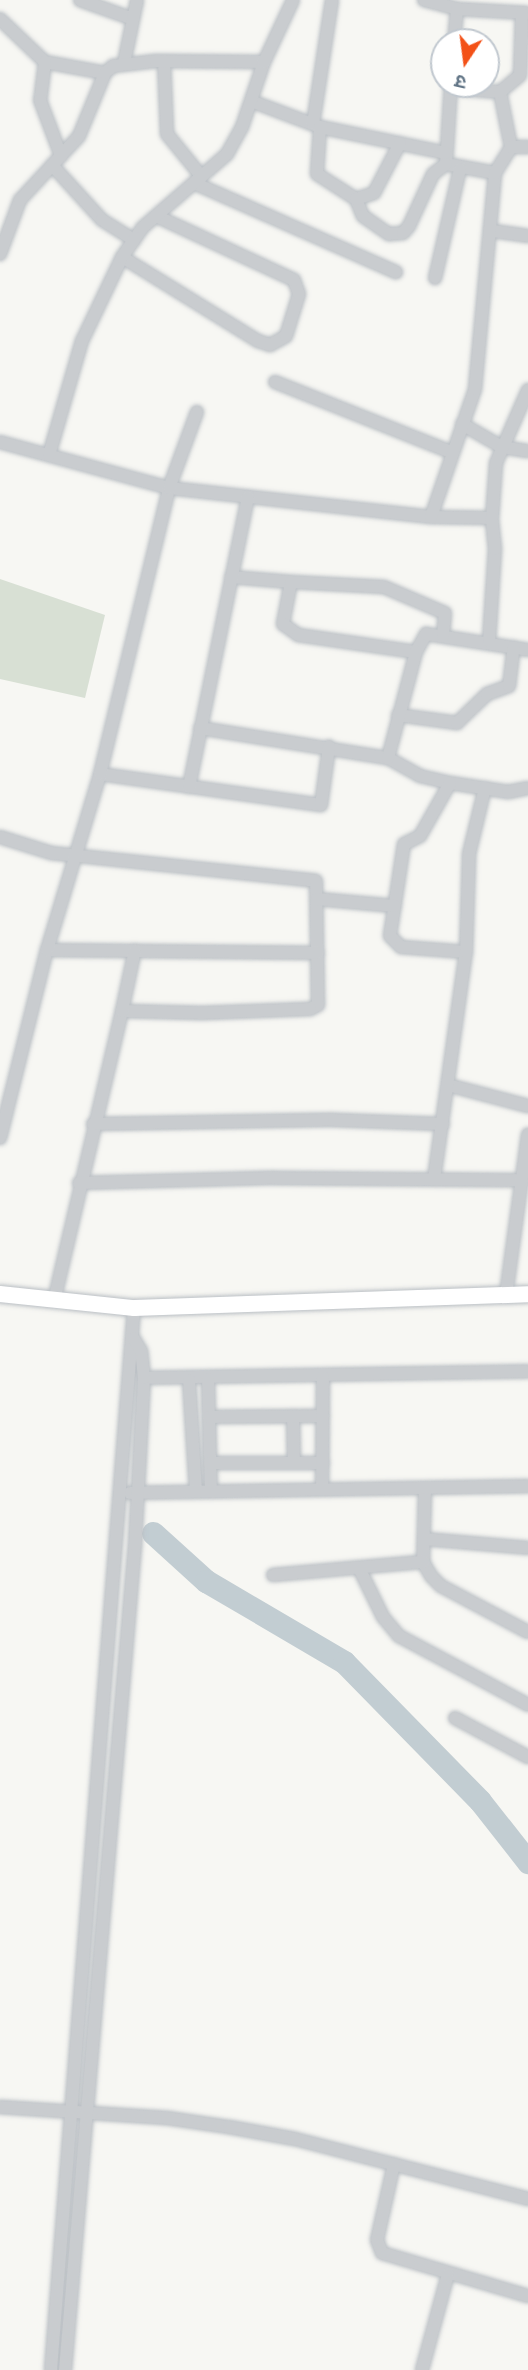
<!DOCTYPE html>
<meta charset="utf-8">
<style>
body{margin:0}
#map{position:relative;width:528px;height:2370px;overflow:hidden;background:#f7f7f3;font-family:Inter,"Noto Sans Devanagari",sans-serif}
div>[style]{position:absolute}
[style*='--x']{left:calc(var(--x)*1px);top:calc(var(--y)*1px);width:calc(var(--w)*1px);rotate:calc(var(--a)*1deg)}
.green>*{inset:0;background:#d8e0d4}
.river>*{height:23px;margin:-11.5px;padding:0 11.5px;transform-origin:11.5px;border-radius:11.5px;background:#c2cdd2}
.roads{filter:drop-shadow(0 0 2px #babfc4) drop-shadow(0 0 2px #babfc4)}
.street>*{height:12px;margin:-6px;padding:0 6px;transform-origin:6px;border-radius:6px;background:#c9cccf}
.secondary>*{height:16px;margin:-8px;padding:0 8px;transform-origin:8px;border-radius:8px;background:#fff}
span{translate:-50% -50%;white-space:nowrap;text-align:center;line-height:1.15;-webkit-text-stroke:7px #fff;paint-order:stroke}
.north{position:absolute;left:430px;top:28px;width:70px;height:70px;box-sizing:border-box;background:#fff;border:2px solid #c1c8cf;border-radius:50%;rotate:193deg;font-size:19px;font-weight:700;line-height:28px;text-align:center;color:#637687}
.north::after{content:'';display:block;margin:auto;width:24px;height:32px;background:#f35117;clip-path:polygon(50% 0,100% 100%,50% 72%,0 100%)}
</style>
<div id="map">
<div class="green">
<div style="clip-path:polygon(0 579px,105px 615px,85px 698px,0 679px)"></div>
</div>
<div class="river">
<div style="--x:153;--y:1533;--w:72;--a:42.2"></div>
<div style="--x:206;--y:1581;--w:160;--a:30.4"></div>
<div style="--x:344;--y:1662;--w:194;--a:45.6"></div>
<div style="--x:480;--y:1801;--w:78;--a:51.8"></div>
</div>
<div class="roads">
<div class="street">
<div style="--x:80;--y:0;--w:56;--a:19.7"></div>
<div style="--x:424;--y:0;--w:34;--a:15"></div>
<div style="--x:457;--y:9;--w:33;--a:95"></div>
<div style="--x:457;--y:9;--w:70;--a:3.3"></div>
<div style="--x:0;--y:19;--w:62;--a:43.7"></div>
<div style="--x:45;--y:62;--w:61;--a:10.4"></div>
<div style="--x:164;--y:61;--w:73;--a:87.6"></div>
<div style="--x:167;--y:134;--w:55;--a:50.9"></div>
<div style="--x:45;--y:62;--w:38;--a:97"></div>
<div style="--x:40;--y:100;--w:60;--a:69.4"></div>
<div style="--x:124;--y:63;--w:64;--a:-78.3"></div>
<div style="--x:451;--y:84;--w:80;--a:93.6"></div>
<div style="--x:446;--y:164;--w:50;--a:10.4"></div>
<div style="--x:450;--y:88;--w:50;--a:4.6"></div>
<div style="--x:251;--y:101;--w:74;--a:20.6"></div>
<div style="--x:320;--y:127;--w:47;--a:93.7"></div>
<div style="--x:317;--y:174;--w:46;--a:32.7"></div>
<div style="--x:356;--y:199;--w:18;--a:68"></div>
<div style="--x:363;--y:216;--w:32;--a:35"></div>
<div style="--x:389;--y:234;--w:14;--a:-4"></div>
<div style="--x:403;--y:233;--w:9;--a:-49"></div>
<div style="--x:409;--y:226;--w:57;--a:-65.2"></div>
<div style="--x:433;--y:174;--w:16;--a:-38"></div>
<div style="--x:313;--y:124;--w:125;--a:-81.3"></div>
<div style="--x:320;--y:127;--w:128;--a:11.7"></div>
<div style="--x:511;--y:147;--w:56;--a:-101.3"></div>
<div style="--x:500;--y:92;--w:26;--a:-40"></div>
<div style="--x:520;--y:75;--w:61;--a:-88.1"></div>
<div style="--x:52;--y:165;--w:74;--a:47.7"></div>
<div style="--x:102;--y:220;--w:38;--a:32"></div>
<div style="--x:194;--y:183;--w:221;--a:23.8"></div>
<div style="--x:356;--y:199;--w:19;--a:-18"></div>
<div style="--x:374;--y:193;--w:56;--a:-62.5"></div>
<div style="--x:493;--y:231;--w:35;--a:8"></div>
<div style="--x:0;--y:254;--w:58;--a:-69.7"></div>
<div style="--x:20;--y:200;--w:87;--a:-47.3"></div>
<div style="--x:79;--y:136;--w:68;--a:-67.6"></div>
<div style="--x:105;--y:73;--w:11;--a:-41"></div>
<div style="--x:113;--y:66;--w:43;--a:-6.6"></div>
<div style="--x:156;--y:61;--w:108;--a:0.5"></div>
<div style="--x:122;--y:257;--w:160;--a:31.7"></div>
<div style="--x:258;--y:341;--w:13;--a:18"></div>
<div style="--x:270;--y:345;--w:18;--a:-29"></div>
<div style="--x:286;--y:336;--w:44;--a:-72.8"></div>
<div style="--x:299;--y:294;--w:15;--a:-110"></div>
<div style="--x:294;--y:280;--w:152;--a:-155.1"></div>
<div style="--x:435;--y:278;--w:112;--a:-77.1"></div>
<div style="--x:275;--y:382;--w:189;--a:21.7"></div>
<div style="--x:462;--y:424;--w:46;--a:29.9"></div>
<div style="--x:502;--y:447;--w:26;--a:9"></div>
<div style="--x:0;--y:442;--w:175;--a:15.2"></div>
<div style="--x:169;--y:488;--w:264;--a:6.3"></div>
<div style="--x:431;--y:517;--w:61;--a:0.9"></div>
<div style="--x:492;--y:518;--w:55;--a:-85.8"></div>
<div style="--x:496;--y:463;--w:80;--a:-66.3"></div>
<div style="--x:49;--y:455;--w:119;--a:-73.9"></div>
<div style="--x:82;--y:341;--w:93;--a:-64.5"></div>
<div style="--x:122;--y:257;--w:35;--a:-55"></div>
<div style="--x:142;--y:228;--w:113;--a:-41"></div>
<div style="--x:227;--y:154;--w:31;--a:-61"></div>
<div style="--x:242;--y:127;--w:69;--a:-71.3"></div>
<div style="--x:264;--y:62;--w:68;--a:-64.9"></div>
<div style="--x:431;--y:517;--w:135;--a:-71"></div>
<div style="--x:475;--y:389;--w:217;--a:-84.7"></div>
<div style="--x:495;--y:173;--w:31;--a:-58"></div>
<div style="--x:511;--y:147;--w:17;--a:0"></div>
<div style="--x:231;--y:577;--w:60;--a:4.8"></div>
<div style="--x:291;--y:582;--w:43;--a:100.8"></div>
<div style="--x:283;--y:624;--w:19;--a:36"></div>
<div style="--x:298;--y:635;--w:119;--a:8.2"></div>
<div style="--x:416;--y:652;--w:21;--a:-61"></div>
<div style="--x:426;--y:634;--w:103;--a:8.9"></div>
<div style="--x:291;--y:582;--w:93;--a:3.1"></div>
<div style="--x:384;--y:587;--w:66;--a:23.1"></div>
<div style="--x:445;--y:613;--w:23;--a:95"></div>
<div style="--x:489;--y:641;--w:92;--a:-86.3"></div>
<div style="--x:495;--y:549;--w:31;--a:-96"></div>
<div style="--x:398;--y:715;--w:60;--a:7.7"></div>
<div style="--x:457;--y:723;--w:42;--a:-44"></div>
<div style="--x:487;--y:694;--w:23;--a:-20"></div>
<div style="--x:509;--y:686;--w:39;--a:-83"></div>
<div style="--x:200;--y:728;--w:190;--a:9.1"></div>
<div style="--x:388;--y:758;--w:37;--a:29"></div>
<div style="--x:420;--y:776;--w:31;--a:13"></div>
<div style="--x:450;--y:783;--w:59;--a:8.8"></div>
<div style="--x:508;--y:792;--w:20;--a:-11"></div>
<div style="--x:388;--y:758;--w:110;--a:-75.2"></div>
<div style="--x:100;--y:774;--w:223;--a:8"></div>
<div style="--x:321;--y:805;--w:59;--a:-82.1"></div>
<div style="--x:450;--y:783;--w:61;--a:119.5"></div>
<div style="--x:420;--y:836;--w:18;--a:153"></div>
<div style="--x:404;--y:844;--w:93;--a:98.7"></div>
<div style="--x:390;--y:936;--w:16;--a:45"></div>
<div style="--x:401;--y:947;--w:65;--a:4.4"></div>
<div style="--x:189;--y:787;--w:296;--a:-78.5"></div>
<div style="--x:0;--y:837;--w:53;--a:17.4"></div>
<div style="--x:51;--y:853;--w:266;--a:6"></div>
<div style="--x:316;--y:881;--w:124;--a:89.1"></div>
<div style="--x:318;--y:1005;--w:9;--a:153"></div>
<div style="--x:310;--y:1009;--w:108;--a:177.9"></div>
<div style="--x:202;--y:1013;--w:80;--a:-178.6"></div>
<div style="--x:122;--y:1011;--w:297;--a:103.2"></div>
<div style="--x:317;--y:899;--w:78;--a:5.1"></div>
<div style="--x:47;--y:950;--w:271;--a:0.6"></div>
<div style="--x:122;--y:1011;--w:62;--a:-78"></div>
<div style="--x:448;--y:1085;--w:83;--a:14.7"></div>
<div style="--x:93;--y:1124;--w:241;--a:-1"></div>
<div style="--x:334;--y:1120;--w:109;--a:2.1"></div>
<div style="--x:0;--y:1138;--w:194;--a:-76"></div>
<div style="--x:47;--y:950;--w:184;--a:-73.2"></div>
<div style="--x:100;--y:774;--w:294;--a:-76.4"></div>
<div style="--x:169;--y:488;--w:81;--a:-69.8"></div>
<div style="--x:434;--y:1179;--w:229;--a:-82"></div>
<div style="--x:466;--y:952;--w:98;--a:-88.2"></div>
<div style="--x:469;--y:854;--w:68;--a:-76.4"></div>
<div style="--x:79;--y:1183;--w:196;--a:-1.5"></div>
<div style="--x:275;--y:1178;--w:247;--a:0.5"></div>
<div style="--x:506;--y:1295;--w:162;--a:-82.2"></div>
<div style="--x:144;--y:1378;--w:384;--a:-1"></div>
<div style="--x:208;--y:1379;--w:112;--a:88.5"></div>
<div style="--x:189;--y:1380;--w:111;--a:86.4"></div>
<div style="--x:293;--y:1416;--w:47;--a:88.8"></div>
<div style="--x:209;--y:1417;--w:114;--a:-0.5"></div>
<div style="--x:210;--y:1463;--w:113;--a:0"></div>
<div style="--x:322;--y:1489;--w:112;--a:-89.5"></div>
<div style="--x:425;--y:1491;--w:71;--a:91.6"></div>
<div style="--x:423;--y:1562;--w:16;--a:60"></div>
<div style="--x:431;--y:1576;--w:14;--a:45"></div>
<div style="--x:441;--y:1586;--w:98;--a:27.9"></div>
<div style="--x:130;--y:1493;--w:398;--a:-1"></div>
<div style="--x:424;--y:1539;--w:104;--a:4.9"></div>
<div style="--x:360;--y:1570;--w:52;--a:63.9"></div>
<div style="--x:383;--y:1617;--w:25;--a:50"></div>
<div style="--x:399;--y:1636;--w:146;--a:28.1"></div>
<div style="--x:273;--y:1575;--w:151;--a:-5"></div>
<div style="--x:455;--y:1718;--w:83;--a:28.1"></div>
<div style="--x:0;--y:2107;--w:167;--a:3.8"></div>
<div style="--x:167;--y:2118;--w:63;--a:8.3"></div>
<div style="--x:229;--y:2127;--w:67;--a:10.3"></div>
<div style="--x:295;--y:2139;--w:241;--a:14.4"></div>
<div style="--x:394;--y:2164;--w:78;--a:102.6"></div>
<div style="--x:377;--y:2240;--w:14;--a:69"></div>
<div style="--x:382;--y:2253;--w:152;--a:16.4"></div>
<div style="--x:51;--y:2370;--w:1065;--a:-85.53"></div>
<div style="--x:65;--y:2370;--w:828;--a:-85.15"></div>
<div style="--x:135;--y:1545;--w:167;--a:-86.9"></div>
<div style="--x:144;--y:1378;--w:27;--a:-96"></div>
<div style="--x:141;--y:1351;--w:14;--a:-120"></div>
<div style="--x:422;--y:2370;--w:99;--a:-74.8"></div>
</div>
<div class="secondary">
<div style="--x:0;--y:1294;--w:135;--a:6"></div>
<div style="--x:134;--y:1308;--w:394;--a:-2"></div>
</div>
</div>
<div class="north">उ</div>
</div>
